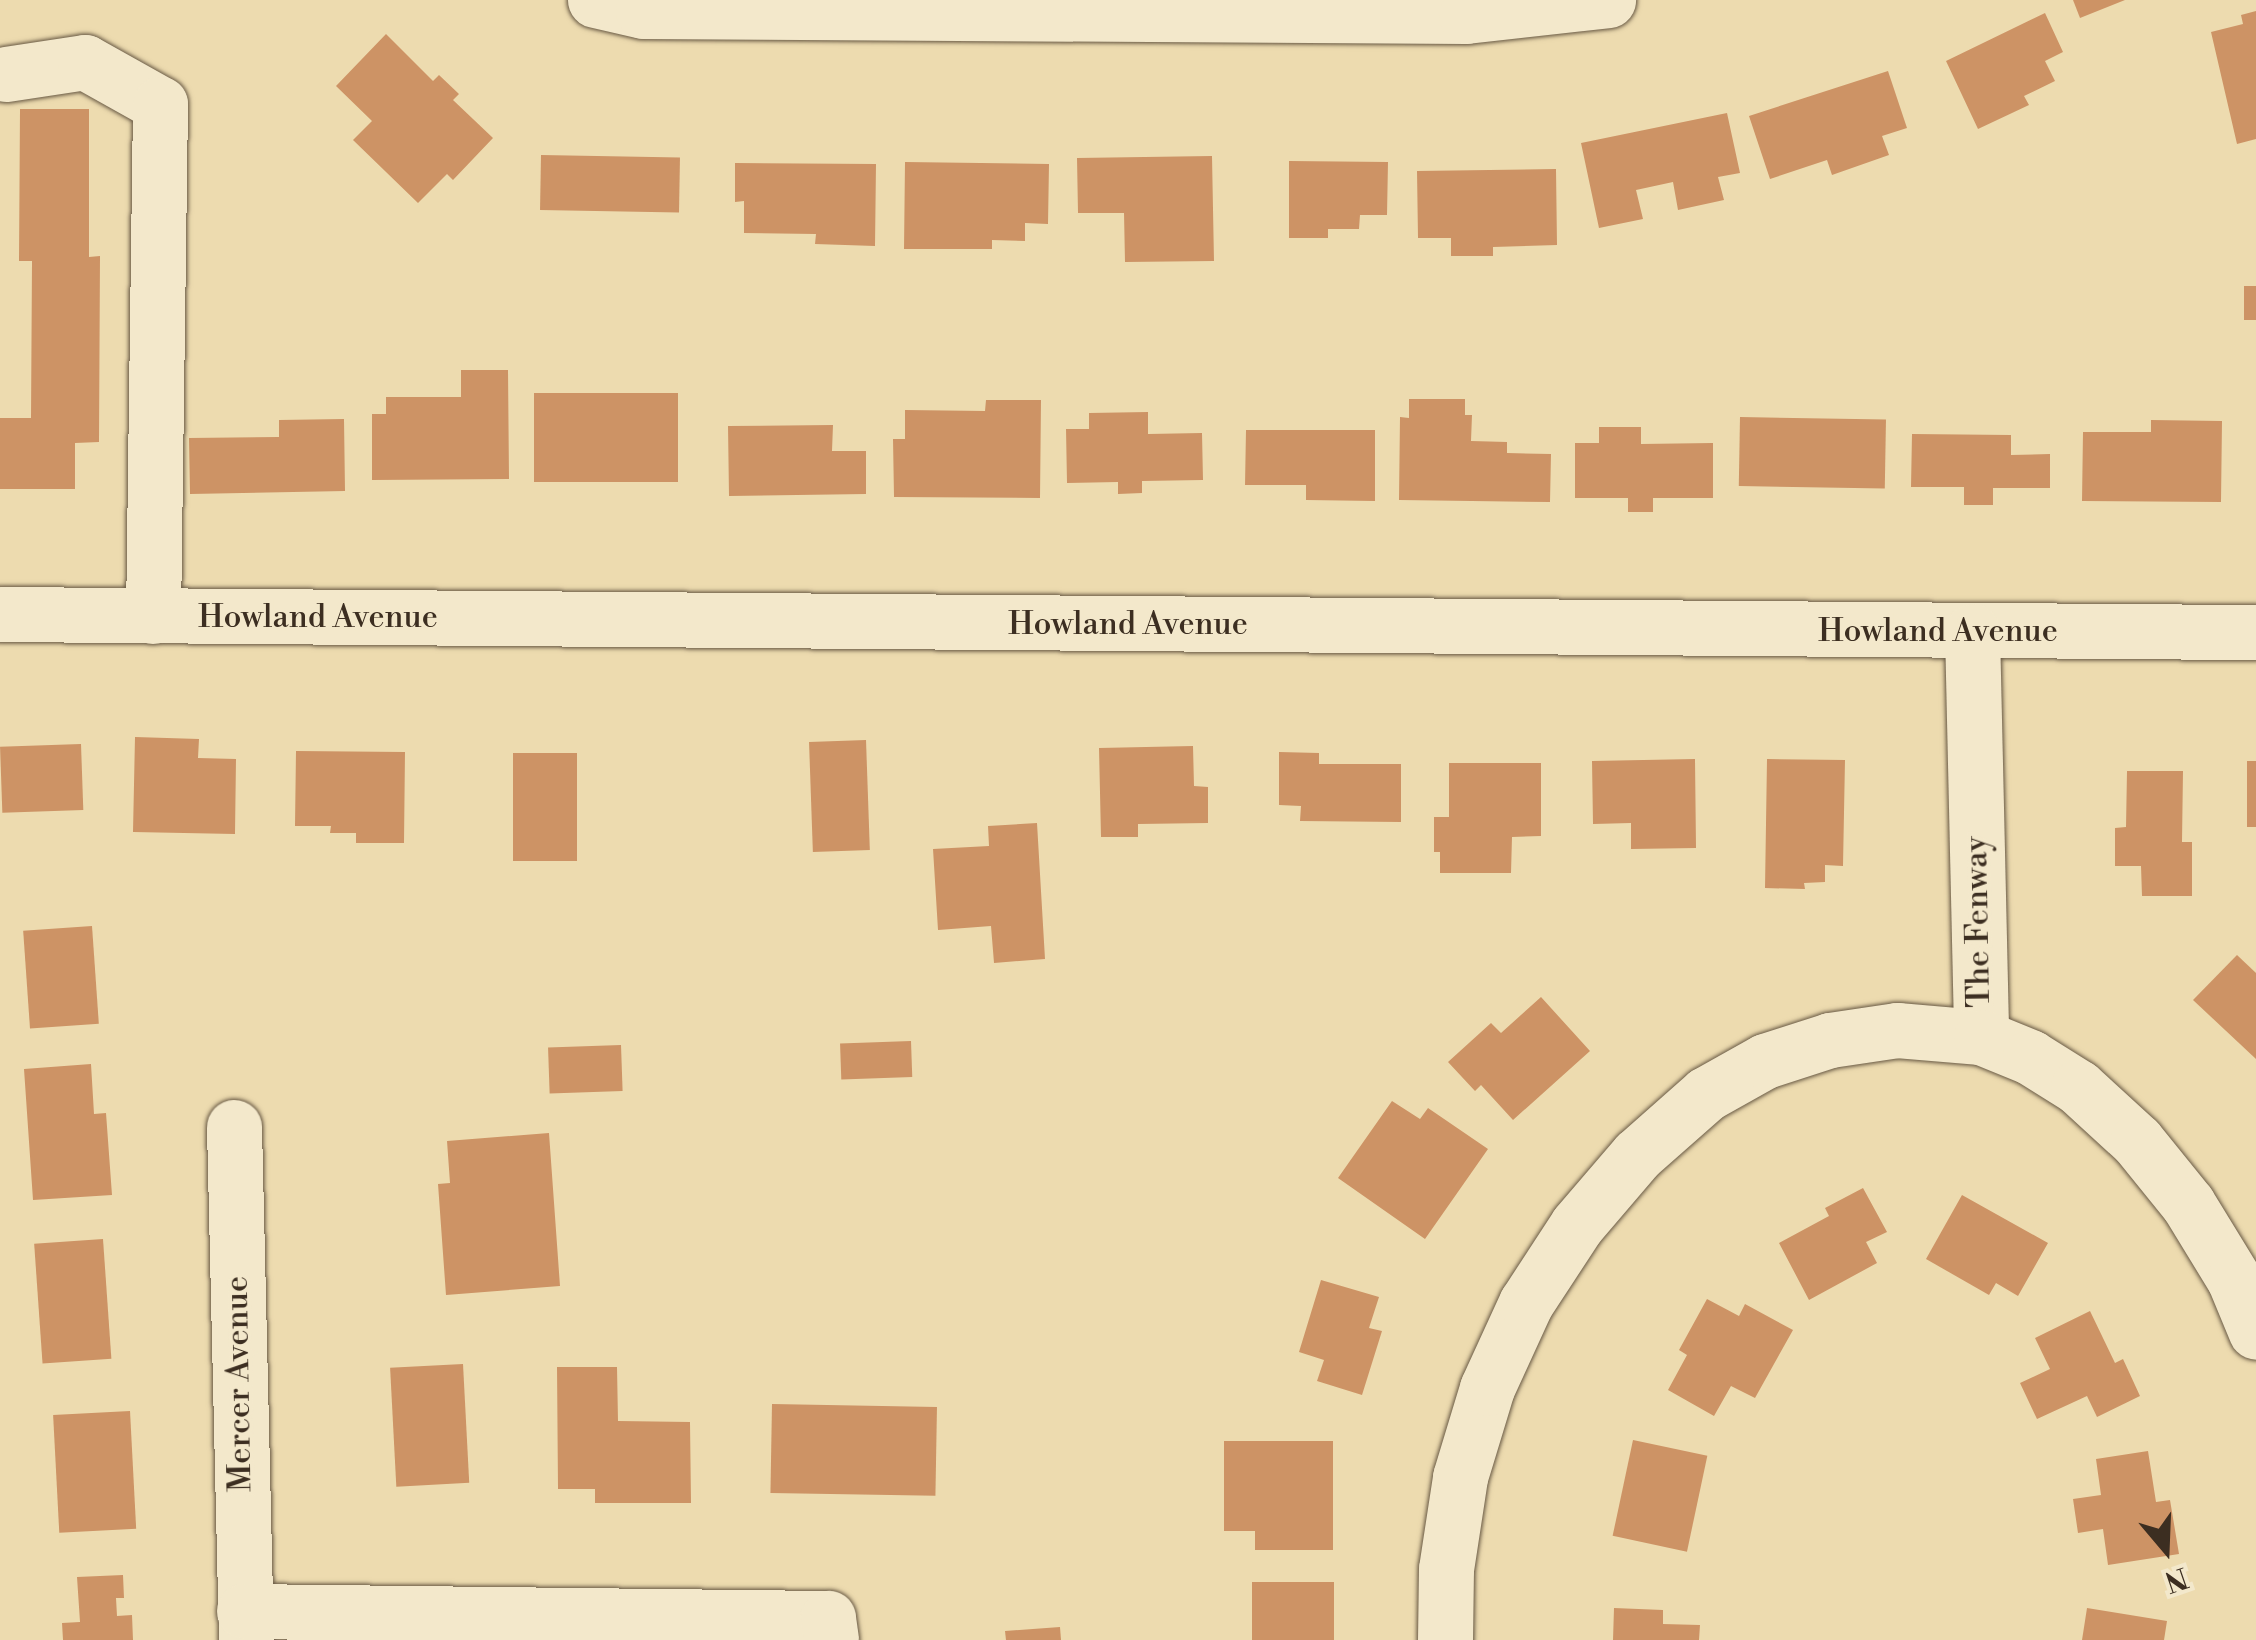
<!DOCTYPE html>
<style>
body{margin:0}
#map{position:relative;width:2256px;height:1640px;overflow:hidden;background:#eddbaf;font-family:"Libre Bodoni",serif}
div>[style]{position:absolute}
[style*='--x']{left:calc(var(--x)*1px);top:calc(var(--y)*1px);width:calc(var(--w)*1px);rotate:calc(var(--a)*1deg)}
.building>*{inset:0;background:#cd9365;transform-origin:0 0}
.roads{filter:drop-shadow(0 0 2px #685944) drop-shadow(0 0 2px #685944)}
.minor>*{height:55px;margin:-27.5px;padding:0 27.5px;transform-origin:27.5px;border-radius:27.5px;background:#f3e8cb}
span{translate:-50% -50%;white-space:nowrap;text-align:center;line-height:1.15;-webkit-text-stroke:8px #f3e8cb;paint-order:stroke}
.street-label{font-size:32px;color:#3c2e21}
.north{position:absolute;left:2116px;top:1500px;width:100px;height:100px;-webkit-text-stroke:8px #f3e8cb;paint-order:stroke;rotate:161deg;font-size:28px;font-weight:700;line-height:40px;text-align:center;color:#3c2e21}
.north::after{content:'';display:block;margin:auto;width:35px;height:45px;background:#3c2e21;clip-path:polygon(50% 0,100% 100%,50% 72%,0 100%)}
</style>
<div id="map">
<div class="building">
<div style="clip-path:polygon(2073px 0,2125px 0,2080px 18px)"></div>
<div style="clip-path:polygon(2256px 11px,2256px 139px,2237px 144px,2211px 32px,2243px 24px,2241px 15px)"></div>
<div style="clip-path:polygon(2045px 13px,2063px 52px,2045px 61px,2055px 81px,2024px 96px,2029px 105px,1978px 129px,1946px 61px)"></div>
<div style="clip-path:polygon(386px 34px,433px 81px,439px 75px,459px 94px,453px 100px,493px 138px,453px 180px,447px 174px,418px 203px,353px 140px,372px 121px,336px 86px)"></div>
<div style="clip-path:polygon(1888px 71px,1907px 128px,1882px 136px,1889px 155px,1832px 175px,1827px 160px,1770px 179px,1749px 116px)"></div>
<div style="clip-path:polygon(20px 109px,89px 109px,89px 257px,100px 256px,99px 442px,75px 443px,75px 489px,0 489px,0 418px,31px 418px,32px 261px,19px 261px)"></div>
<div style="clip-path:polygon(1727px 113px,1740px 173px,1718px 177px,1724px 200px,1678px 210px,1673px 182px,1636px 190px,1643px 219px,1599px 228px,1581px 143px)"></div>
<div style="left:541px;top:155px;width:139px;height:55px;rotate:1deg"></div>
<div style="clip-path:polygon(1212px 156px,1214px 261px,1125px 262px,1124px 213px,1078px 213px,1077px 158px)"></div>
<div style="clip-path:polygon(1289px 161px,1388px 162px,1387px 215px,1360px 215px,1359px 229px,1328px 229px,1328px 238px,1289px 238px)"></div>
<div style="clip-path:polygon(905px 162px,1049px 164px,1048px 224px,1025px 223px,1025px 241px,992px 240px,992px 249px,904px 249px)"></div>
<div style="clip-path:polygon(735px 163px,876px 164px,875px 246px,815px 244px,816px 234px,744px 233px,744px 201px,735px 202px)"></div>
<div style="clip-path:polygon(1556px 169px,1557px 245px,1493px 247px,1493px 256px,1451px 256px,1451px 238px,1418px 238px,1417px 171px)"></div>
<div style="left:2256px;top:286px;width:34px;height:12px;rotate:90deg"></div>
<div style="clip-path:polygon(461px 370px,508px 370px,509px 479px,372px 480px,372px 414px,386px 414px,386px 397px,461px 397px)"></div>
<div style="left:534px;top:393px;width:144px;height:89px"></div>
<div style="clip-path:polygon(1409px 399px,1465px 399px,1465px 415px,1472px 415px,1471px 441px,1507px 442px,1507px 453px,1551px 454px,1550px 502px,1399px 500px,1400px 417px,1409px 418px)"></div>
<div style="clip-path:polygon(986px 400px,1041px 400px,1040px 498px,894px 497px,893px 439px,905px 439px,905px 410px,985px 411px)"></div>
<div style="clip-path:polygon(1148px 412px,1148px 434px,1202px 433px,1203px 480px,1142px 481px,1142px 493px,1118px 494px,1118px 482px,1067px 483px,1066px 429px,1089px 429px,1089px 413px)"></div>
<div style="left:1740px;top:417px;width:146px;height:69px;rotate:1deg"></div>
<div style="clip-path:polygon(344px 419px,345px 491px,190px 494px,189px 438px,279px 437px,279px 420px)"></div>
<div style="clip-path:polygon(2151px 420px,2222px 421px,2221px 502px,2082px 501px,2083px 432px,2151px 432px)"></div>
<div style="clip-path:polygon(833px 425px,832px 451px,866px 451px,866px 494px,729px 496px,728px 426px)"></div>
<div style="clip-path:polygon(1599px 427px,1641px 427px,1641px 444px,1713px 443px,1713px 498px,1653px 498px,1653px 512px,1628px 512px,1628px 498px,1575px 498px,1575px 443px,1599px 443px)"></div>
<div style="clip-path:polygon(1246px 430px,1375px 430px,1375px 501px,1306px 500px,1306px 485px,1245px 485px)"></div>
<div style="clip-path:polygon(1912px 434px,2011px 435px,2011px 455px,2050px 454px,2050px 488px,1993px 488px,1993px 505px,1964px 505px,1964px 487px,1911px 487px)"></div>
<div style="clip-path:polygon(135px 737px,199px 739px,198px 758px,236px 759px,235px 834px,133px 832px)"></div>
<div style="left:866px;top:740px;width:110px;height:57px;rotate:88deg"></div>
<div style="left:81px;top:744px;width:66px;height:81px;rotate:88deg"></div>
<div style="clip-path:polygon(1193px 746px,1194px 786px,1208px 787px,1208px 823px,1138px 824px,1138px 837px,1101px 837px,1099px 748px)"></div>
<div style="clip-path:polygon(296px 751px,405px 752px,404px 843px,356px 843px,356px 833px,330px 833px,331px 826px,295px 826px)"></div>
<div style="clip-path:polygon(1279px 752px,1319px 753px,1319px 764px,1401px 764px,1401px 822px,1300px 821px,1301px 806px,1279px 805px)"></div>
<div style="left:513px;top:753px;width:64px;height:108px"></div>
<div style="clip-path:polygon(1695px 759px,1696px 848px,1631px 849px,1631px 823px,1593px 824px,1592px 761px)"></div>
<div style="clip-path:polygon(1767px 759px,1845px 760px,1843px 866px,1825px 865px,1825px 882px,1804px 883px,1805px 889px,1765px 888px)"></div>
<div style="left:2247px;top:761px;width:9px;height:66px"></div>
<div style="clip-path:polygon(1449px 763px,1541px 763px,1541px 836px,1512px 837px,1511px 873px,1440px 873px,1440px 852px,1434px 852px,1434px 817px,1449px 817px)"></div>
<div style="clip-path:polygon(2127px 771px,2183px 771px,2182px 842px,2192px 842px,2192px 896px,2142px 896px,2141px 866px,2115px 866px,2115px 828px,2126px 827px)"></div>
<div style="clip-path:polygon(1037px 823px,1045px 959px,994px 963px,991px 926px,938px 930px,933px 849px,989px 846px,988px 826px)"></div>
<div style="left:92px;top:926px;width:98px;height:69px;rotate:86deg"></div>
<div style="clip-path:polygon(2237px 955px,2256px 973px,2256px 1059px,2193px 1000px)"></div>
<div style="clip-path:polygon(1541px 997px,1590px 1051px,1513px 1120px,1481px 1085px,1475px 1091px,1448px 1062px,1491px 1023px,1501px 1033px)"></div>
<div style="left:911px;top:1041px;width:36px;height:71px;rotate:88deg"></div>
<div style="left:621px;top:1045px;width:46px;height:73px;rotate:88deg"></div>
<div style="clip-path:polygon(91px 1064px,94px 1114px,106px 1113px,112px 1195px,33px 1200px,24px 1069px)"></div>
<div style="clip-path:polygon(1392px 1101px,1420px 1119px,1428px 1108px,1488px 1149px,1425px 1239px,1338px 1178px)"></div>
<div style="clip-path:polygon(549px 1133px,560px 1286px,446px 1295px,438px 1184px,450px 1183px,447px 1141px)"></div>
<div style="clip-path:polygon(1863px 1188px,1887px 1232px,1866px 1242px,1877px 1263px,1809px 1300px,1779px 1243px,1829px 1216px,1825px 1208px)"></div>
<div style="clip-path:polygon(1962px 1195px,2048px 1243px,2018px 1296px,1996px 1283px,1989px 1295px,1926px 1259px)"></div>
<div style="left:103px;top:1239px;width:120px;height:69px;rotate:86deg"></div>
<div style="clip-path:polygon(1321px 1280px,1379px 1297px,1369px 1328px,1382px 1331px,1362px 1395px,1317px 1381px,1324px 1360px,1299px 1352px)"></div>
<div style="clip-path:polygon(1707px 1299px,1739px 1316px,1745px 1304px,1793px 1330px,1755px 1398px,1731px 1386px,1714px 1416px,1668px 1390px,1687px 1355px,1679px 1350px)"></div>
<div style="clip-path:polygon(2090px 1311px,2115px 1363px,2123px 1359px,2140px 1396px,2097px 1417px,2087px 1396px,2037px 1419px,2020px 1383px,2050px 1369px,2035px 1338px)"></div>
<div style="left:463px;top:1364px;width:119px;height:73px;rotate:87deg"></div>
<div style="clip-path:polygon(557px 1367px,617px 1367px,618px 1421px,690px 1422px,691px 1503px,595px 1503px,595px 1489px,558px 1489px)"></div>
<div style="left:772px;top:1404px;width:165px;height:89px;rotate:1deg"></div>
<div style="left:130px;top:1411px;width:118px;height:77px;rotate:87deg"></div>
<div style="left:1633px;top:1440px;width:76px;height:98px;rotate:12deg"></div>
<div style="clip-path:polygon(1224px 1441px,1333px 1441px,1333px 1550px,1255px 1550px,1255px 1531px,1224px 1531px)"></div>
<div style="clip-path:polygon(2148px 1451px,2156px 1502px,2170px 1500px,2179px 1554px,2108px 1565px,2103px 1529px,2078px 1533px,2073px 1499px,2101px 1495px,2096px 1459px)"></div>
<div style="clip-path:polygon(123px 1575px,124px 1598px,116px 1598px,117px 1616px,132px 1615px,133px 1640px,63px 1640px,62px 1623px,80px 1622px,77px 1577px)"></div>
<div style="left:1252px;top:1582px;width:82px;height:58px"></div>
<div style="clip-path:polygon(1614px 1608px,1663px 1610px,1663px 1624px,1700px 1625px,1699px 1640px,1613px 1640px)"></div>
<div style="clip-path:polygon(2087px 1608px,2167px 1621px,2164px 1640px,2082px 1640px)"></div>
<div style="clip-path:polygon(1060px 1627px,1061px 1640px,1006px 1640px,1005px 1631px)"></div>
</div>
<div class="roads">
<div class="minor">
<div style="--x:595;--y:0;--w:49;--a:12.9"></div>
<div style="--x:643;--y:11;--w:823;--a:0.35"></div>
<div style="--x:1466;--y:16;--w:143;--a:-6.4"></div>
<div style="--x:6;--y:74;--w:80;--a:-8.6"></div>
<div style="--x:85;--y:62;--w:86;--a:29.2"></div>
<div style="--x:160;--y:104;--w:512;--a:90.78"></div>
<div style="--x:0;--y:614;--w:2256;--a:0.46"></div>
<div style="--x:1972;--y:631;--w:406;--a:88.7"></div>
<div style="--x:234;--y:1127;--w:513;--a:88.66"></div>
<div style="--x:244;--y:1611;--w:584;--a:0.69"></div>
<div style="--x:828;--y:1618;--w:22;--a:82"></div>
<div style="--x:1445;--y:1640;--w:71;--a:-89.2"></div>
<div style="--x:1446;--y:1569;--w:93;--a:-81.3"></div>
<div style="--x:1460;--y:1477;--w:93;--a:-73.1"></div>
<div style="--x:1487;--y:1388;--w:94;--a:-65.4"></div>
<div style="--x:1526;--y:1303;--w:93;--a:-56.8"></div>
<div style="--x:1577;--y:1225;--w:92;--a:-49.4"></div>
<div style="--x:1637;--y:1155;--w:92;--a:-41.5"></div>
<div style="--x:1706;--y:1094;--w:68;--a:-29.2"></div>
<div style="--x:1765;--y:1061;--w:68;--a:-17.9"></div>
<div style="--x:1830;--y:1040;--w:68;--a:-8.5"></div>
<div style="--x:1897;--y:1030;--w:84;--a:4.8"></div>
<div style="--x:1981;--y:1037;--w:53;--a:22.2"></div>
<div style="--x:2030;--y:1057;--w:57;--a:32"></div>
<div style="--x:2078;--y:1087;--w:80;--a:42.5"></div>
<div style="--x:2137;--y:1141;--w:81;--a:51"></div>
<div style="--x:2188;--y:1204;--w:88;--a:58.5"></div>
<div style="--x:2234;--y:1279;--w:57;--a:67.5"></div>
</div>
</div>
<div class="street-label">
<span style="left:318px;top:617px">Howland Avenue</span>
<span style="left:1128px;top:624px">Howland Avenue</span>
<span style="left:1938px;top:631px">Howland Avenue</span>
<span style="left:1978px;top:922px;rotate:-91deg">The Fenway</span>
<span style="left:239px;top:1384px;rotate:-91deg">Mercer Avenue</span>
</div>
<div class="north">N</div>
</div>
